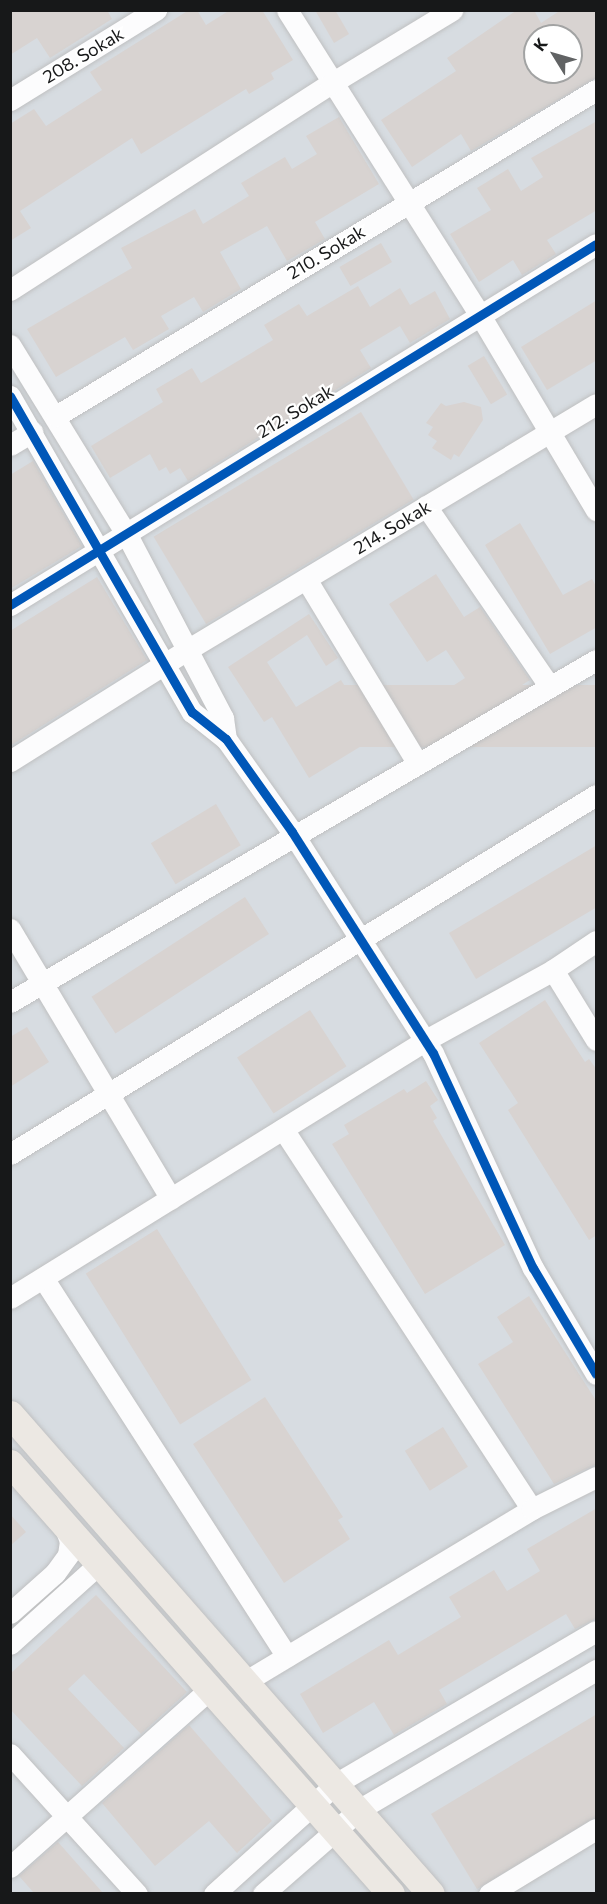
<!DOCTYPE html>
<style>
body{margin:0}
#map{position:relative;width:607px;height:1904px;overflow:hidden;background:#ebedef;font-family:Commissioner,sans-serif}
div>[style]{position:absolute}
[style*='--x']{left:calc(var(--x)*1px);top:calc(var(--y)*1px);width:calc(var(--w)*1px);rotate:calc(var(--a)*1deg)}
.built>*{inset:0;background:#d7dce1}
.building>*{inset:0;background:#d8d3d1;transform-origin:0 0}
.roads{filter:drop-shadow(0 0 2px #bfc0c1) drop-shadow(0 0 2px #bfc0c1)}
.minor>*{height:21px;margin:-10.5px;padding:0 10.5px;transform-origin:10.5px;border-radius:10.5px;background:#fcfcfd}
.major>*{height:27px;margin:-13.5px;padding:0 13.5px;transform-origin:13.5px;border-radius:13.5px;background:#ece8e3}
.cycleway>*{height:9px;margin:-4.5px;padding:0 4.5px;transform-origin:4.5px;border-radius:4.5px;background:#0057b8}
span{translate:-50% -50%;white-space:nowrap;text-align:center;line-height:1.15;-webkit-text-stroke:4.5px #fff;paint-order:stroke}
.street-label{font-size:18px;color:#171819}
.frame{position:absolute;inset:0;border:12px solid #171819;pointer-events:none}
.north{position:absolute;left:523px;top:24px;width:60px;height:60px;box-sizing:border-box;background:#fff;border:2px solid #a2a3a3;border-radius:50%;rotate:307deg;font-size:16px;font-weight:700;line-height:24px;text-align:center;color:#171819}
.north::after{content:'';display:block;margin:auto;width:21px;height:27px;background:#616364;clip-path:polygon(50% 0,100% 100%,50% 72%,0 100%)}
</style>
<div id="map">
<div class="built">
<div style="clip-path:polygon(evenodd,11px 11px,596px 11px,596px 1893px,11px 1893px,11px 11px,535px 36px,571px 36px,571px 72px,535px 72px,535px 36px)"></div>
</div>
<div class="building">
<div style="clip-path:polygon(10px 10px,107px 10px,112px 19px,50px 58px,37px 38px,10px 55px)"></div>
<div style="clip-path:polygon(189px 10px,197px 10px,206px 25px,230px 10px,262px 10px,293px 60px,271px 73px,274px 79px,249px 94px,246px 89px,141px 154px,132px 138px,20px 211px,31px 228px,10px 241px,10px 124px,34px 109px,46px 126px,102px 90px,90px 72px)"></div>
<div style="clip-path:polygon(315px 10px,335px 10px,349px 34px,334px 43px)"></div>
<div style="clip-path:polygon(evenodd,517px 10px,534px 10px,541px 23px,561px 10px,597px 10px,597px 77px,471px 151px,461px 134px,412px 167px,381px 120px,456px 71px,447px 58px,517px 10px,535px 36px,571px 36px,571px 72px,535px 72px,535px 36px)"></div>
<div style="clip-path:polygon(339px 117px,379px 184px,315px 222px,325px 239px,287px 261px,267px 226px,220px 252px,241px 289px,203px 312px,194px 297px,161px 316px,169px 329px,133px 350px,125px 337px,56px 377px,27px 329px,132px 268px,121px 248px,195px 209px,203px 224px,249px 196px,241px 183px,285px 157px,292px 169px,317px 154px,306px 136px)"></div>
<div style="clip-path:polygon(597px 121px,597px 210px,547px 240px,556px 254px,522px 275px,513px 260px,479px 282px,450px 234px,491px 210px,477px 188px,508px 169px,521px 191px,543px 177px,531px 158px)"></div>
<div style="left:381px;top:243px;width:22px;height:48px;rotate:60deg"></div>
<div style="clip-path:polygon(358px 286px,370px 307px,400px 288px,410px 305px,435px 291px,450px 319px,410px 343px,400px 326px,360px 350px,371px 368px,188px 481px,180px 468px,170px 474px,166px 467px,159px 471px,150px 454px,110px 478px,91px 446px,163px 402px,156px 389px,192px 368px,201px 383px,273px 340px,264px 325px,299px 304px,307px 316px)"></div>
<div style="clip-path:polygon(597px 300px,597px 360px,547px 390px,521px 347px)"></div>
<div style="left:484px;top:356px;width:45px;height:19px;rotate:59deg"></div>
<div style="clip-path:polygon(464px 402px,481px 407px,483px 420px,459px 457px,454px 454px,451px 460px,432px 448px,437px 441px,428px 435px,433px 427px,426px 423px,441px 403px,446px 406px)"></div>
<div style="left:361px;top:412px;width:102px;height:242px;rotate:59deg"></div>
<div style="clip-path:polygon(33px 461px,82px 546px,10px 589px,10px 475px)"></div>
<div style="clip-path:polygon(520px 523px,563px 595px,592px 579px,597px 588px,597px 627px,550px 654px,485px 545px)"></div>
<div style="clip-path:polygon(436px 574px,464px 617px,480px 607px,530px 680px,444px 734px,425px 704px,465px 678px,446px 650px,427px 662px,389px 604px)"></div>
<div style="clip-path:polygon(97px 577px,147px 660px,10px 746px,10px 631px)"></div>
<div style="clip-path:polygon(309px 614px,338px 658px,326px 666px,307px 635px,267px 662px,296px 707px,341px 680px,376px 737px,309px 778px,272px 717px,264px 722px,228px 667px)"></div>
<div style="left:597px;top:685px;width:62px;height:259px;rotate:90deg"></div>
<div style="left:216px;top:804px;width:48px;height:76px;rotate:59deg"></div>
<div style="clip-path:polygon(597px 845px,597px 907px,476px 979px,449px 933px)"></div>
<div style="left:245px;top:897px;width:44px;height:183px;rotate:57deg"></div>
<div style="clip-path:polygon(545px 1000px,585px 1062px,589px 1059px,597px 1070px,597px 1235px,589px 1240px,508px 1110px,518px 1103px,479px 1043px)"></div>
<div style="left:310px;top:1010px;width:67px;height:87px;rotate:57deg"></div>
<div style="clip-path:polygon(27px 1027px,49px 1062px,10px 1087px,10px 1037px)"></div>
<div style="clip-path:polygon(426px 1081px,438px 1100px,430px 1106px,437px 1118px,433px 1121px,505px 1245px,425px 1294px,332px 1144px,349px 1134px,344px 1125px,404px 1089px,407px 1093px)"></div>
<div style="left:157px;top:1229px;width:178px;height:84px;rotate:58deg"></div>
<div style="clip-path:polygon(529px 1296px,597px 1402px,597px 1464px,554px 1484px,478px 1364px,513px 1342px,497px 1317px)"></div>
<div style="clip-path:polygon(265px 1397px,343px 1517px,338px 1520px,350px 1539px,284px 1583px,193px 1444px)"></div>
<div style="left:443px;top:1427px;width:47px;height:45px;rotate:58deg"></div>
<div style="clip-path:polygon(597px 1508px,597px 1618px,575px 1629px,566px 1614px,439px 1690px,447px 1704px,394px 1735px,374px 1702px,323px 1733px,300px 1694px,389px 1640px,398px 1655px,461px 1617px,449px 1597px,494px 1570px,507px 1591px,540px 1571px,527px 1549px)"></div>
<div style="clip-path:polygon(10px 1514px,26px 1532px,10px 1546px)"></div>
<div style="clip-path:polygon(96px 1595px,187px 1692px,141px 1734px,84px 1674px,68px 1689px,124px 1748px,82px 1786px,10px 1709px,10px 1674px)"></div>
<div style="clip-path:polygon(597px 1714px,597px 1816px,477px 1889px,431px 1814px)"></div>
<div style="clip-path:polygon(189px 1725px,272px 1821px,237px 1853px,209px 1821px,155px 1866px,102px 1803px)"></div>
<div style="clip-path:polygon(58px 1842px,103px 1893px,34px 1893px,19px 1876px)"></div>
</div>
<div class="roads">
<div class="minor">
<div style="--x:287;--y:10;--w:363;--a:57.7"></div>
<div style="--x:481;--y:317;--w:225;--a:59.2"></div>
<div style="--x:10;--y:100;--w:172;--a:-31.7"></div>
<div style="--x:10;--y:290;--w:381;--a:-32.8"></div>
<div style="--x:330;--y:84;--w:143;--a:-31.2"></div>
<div style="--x:10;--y:345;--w:223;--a:58.4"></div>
<div style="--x:127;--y:535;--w:207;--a:62.3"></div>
<div style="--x:223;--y:718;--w:21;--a:82"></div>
<div style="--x:10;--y:396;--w:365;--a:60.1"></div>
<div style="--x:192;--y:712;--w:43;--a:38.5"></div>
<div style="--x:226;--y:739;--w:114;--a:54.6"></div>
<div style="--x:292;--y:832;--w:262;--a:57.5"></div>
<div style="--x:433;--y:1053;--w:237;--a:65.1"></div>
<div style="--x:533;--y:1268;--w:123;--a:59.3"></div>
<div style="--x:56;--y:416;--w:631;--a:-31.12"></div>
<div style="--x:10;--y:445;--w:26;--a:-31"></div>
<div style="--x:426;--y:506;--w:219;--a:55.6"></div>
<div style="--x:306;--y:579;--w:216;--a:58.8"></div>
<div style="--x:10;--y:605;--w:688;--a:-31.63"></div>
<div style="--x:10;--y:761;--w:209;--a:-32.1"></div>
<div style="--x:187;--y:650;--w:477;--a:-31"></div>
<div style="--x:10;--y:929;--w:314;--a:59.2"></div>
<div style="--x:553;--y:970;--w:82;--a:58.4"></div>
<div style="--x:10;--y:1002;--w:678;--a:-30.27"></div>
<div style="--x:283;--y:1129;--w:454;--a:56.8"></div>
<div style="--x:10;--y:1154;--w:687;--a:-31.49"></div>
<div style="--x:43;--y:1278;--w:450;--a:57.2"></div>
<div style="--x:10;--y:1298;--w:487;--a:-31.8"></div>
<div style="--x:424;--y:1041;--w:147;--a:-28.8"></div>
<div style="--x:553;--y:970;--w:52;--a:-34"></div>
<div style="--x:10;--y:1613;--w:60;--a:-41.6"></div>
<div style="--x:55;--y:1573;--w:22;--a:-54"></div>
<div style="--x:68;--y:1555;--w:14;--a:-82"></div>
<div style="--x:70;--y:1541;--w:19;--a:-111"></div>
<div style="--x:10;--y:1644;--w:120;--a:-42"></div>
<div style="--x:246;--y:1681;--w:334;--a:-31"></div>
<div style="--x:532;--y:1509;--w:72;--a:-26.6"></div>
<div style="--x:10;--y:1754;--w:189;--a:47.8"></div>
<div style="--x:10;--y:1867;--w:266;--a:-41.7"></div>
<div style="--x:214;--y:1894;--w:166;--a:-42.1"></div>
<div style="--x:337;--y:1783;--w:300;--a:-30.4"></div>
<div style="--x:263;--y:1894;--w:129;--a:-41.2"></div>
<div style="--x:360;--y:1809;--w:274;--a:-30.5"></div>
<div style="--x:489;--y:1894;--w:125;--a:-31.3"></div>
</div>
<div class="major">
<div style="--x:10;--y:1414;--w:638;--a:48.75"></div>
<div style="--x:10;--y:1463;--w:575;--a:48.52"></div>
</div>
</div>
<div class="cycleway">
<div style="--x:10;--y:396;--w:365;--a:60.1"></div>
<div style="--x:192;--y:712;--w:43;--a:38.5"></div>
<div style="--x:226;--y:739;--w:114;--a:54.6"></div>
<div style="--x:292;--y:832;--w:262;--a:57.5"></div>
<div style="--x:433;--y:1053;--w:237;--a:65.1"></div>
<div style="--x:533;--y:1268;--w:123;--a:59.3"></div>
<div style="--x:10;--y:605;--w:688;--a:-31.63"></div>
</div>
<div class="street-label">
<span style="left:83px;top:55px;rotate:-31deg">208. Sokak</span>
<span style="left:326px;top:252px;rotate:-31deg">210. Sokak</span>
<span style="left:295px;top:411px;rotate:-31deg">212. Sokak</span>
<span style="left:392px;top:527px;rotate:-31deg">214. Sokak</span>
</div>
<div class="frame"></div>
<div class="north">K</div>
</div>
